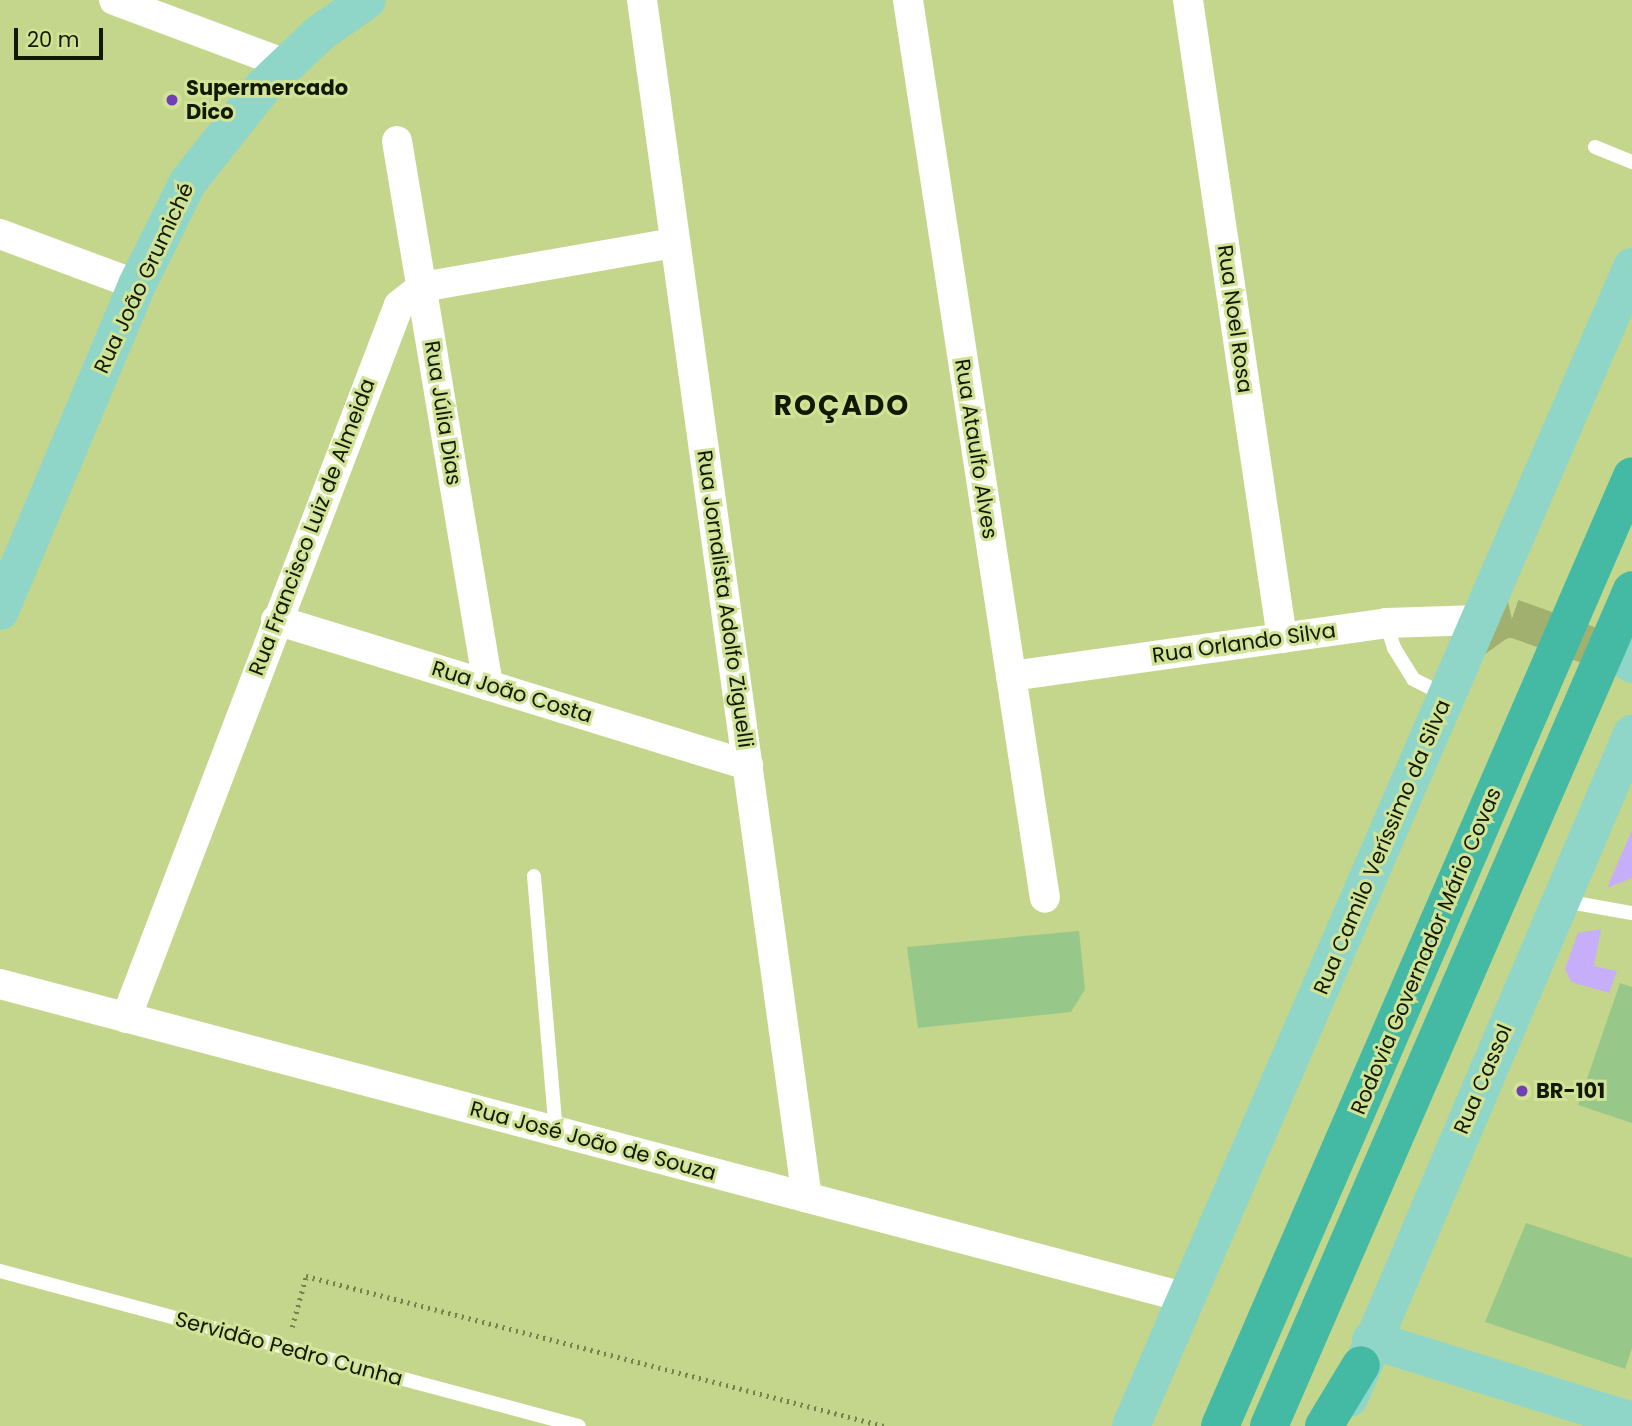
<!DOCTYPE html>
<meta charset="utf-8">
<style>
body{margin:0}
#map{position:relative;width:1632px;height:1426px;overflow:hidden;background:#c4d68b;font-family:Poppins,sans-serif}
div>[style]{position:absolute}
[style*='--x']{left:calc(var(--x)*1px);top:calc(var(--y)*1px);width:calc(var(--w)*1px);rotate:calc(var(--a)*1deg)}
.green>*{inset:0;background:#c7aefa}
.building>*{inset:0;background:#97c88a}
.primary-tunnel>*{height:38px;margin-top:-19px;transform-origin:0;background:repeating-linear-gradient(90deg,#a1b06f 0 38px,transparent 0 57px)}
.path>*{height:4.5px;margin-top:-2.25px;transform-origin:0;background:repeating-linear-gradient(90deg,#76824d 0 2px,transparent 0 7px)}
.lane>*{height:14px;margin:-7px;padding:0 7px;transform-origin:7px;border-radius:7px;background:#fff}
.street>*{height:30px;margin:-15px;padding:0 15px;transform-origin:15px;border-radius:15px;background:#fff}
.primary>*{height:38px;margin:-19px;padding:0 19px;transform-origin:19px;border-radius:19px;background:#8fd6c9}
.highway>*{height:38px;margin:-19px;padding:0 19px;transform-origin:19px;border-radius:19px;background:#44baa5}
.dots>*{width:19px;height:19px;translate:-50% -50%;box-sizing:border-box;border:4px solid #d1e397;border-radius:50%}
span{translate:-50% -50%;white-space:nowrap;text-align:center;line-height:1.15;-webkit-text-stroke:6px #d1e397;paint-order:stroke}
.poi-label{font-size:21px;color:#131800;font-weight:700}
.left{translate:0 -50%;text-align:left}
.street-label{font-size:21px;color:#131800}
.district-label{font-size:28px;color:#131800;font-weight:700;letter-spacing:2px}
.scale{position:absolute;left:14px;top:28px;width:89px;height:32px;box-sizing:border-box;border:4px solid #131800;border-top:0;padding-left:9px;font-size:21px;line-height:24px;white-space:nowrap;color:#131800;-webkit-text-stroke:5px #d1e397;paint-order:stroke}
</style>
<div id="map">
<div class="green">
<div style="clip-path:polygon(1632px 830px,1632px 878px,1607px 888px)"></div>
<div style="clip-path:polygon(1601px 929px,1594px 966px,1617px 971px,1609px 993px,1571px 982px,1565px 969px,1578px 933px)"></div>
</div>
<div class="building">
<div style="clip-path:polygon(1079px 931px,1085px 989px,1071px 1012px,918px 1028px,907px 947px)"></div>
<div style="clip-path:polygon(1620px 983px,1632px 987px,1632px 1123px,1578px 1105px)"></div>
<div style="clip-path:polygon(1526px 1223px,1632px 1258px,1632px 1348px,1625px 1369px,1485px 1322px)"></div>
</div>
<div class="primary-tunnel">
<div style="--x:1471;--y:641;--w:34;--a:-36"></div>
<div style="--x:1499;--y:621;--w:13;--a:-13"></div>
<div style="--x:1512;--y:618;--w:120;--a:19.5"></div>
</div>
<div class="path">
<div style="--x:292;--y:1327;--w:53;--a:-74.6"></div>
<div style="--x:306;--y:1276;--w:597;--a:14.55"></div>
</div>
<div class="lane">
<div style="--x:1595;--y:147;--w:40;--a:22"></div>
<div style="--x:1386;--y:623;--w:26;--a:72"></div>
<div style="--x:1394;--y:648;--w:36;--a:58"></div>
<div style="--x:1413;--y:679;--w:37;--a:27"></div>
<div style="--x:534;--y:876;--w:256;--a:85.1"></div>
<div style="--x:1564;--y:901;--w:69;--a:10"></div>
<div style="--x:0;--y:1271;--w:599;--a:14.99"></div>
</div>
<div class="street">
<div style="--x:114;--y:0;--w:186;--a:20.5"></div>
<div style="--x:642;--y:0;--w:1209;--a:82.16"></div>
<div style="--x:908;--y:0;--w:908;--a:81.33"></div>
<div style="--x:1188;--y:0;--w:645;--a:81.62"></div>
<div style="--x:397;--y:141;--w:552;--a:80.5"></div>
<div style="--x:0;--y:234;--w:146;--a:20.4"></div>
<div style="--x:276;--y:620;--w:494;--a:17.1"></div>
<div style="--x:1011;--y:676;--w:379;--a:-8"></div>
<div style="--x:1386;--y:623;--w:93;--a:-1.8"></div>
<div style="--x:0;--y:984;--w:1228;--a:14.82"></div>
<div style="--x:126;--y:1018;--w:763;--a:-69.05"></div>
<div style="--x:399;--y:305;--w:29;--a:-38"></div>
<div style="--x:422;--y:287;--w:257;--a:-9.9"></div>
</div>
<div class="primary">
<div style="--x:0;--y:611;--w:354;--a:-67.2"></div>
<div style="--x:137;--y:285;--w:115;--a:-63.7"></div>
<div style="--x:188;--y:182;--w:121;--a:-51.7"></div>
<div style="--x:263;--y:87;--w:79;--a:-43.5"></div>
<div style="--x:320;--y:33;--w:57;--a:-35.1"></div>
<div style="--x:1625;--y:658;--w:9;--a:41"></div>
<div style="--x:1371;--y:1340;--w:273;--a:17.2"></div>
<div style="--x:1349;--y:1398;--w:722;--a:-66.92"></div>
<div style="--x:1131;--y:1426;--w:1263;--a:-66.62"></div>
</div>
<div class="highway">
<div style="--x:1220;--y:1426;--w:1035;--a:-66.55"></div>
<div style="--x:1269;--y:1426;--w:911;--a:-66.53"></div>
<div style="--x:1324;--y:1426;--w:71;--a:-58.8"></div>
</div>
<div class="dots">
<div style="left:172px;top:100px;background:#713eb5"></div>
<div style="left:1522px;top:1091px;background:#713eb5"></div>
</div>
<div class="poi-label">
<span class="left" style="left:186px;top:100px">Supermercado<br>Dico</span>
<span class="left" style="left:1536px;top:1091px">BR-101</span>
</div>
<div class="street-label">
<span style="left:144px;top:278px;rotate:-65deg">Rua João Grumiché</span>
<span style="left:1235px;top:319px;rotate:82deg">Rua Noel Rosa</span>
<span style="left:443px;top:413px;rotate:81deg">Rua Júlia Dias</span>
<span style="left:976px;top:449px;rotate:81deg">Rua Ataulfo Alves</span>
<span style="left:312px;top:527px;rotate:-69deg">Rua Francisco Luiz de Almeida</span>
<span style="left:725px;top:599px;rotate:82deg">Rua Jornalista Adolfo Ziguelli</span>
<span style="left:1244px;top:643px;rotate:-8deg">Rua Orlando Silva</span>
<span style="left:512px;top:692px;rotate:17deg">Rua João Costa</span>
<span style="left:1382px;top:847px;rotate:-67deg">Rua Camilo Veríssimo da Silva</span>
<span style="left:1426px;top:951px;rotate:-67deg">Rodovia Governador Mário Covas</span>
<span style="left:1483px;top:1079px;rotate:-67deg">Rua Cassol</span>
<span style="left:593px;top:1141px;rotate:15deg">Rua José João de Souza</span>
<span style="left:289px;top:1349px;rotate:15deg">Servidão Pedro Cunha</span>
</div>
<div class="district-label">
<span style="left:842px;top:406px">ROÇADO</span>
</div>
<div class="scale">20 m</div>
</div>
